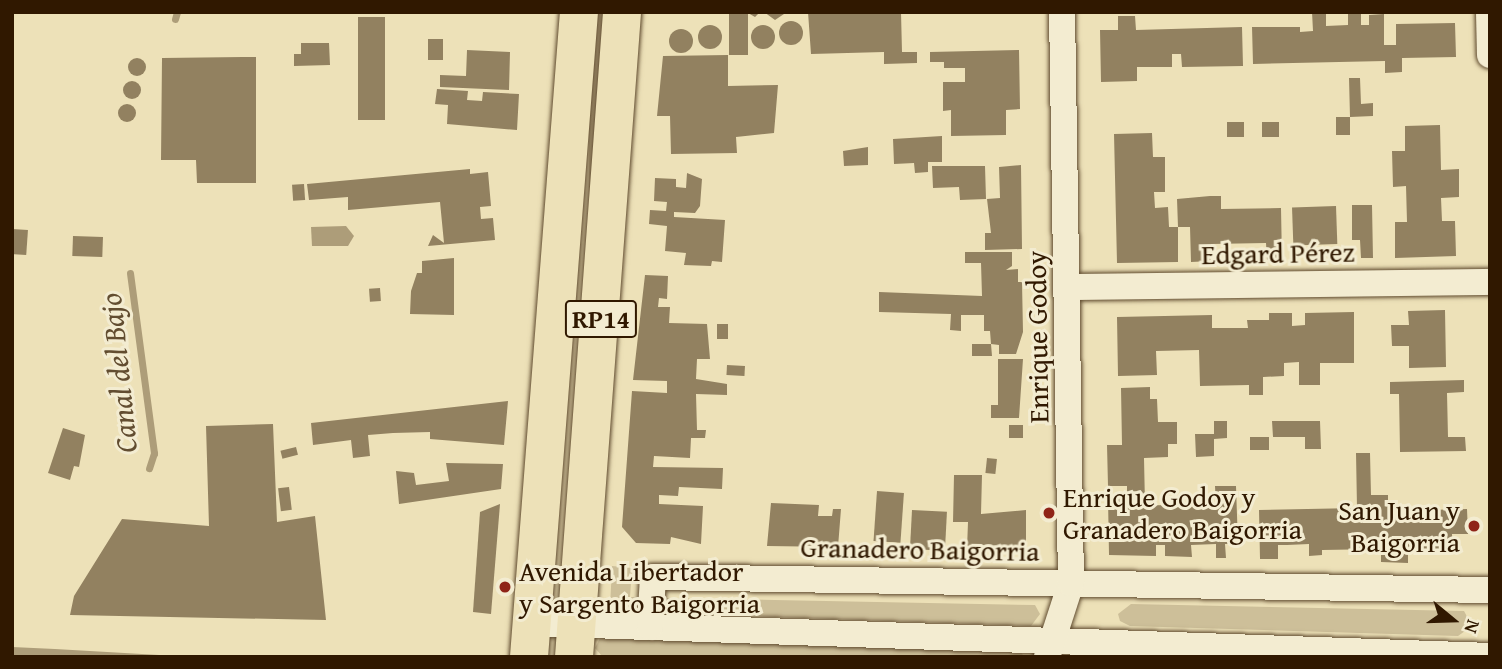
<!DOCTYPE html>
<meta charset="utf-8">
<style>
body{margin:0}
#map{position:relative;width:1502px;height:669px;overflow:hidden;background:#ede1b8;font-family:"Gentium Book Plus",serif}
div>[style]{position:absolute}
[style*='--x']{left:calc(var(--x)*1px);top:calc(var(--y)*1px);width:calc(var(--w)*1px);rotate:calc(var(--a)*1deg)}
.green>*{inset:0;background:#cdbf99;transform-origin:0 0}
.water>*{inset:0;background:#ad9d79}
.stream>*{height:7px;margin:-3.5px;padding:0 3.5px;transform-origin:3.5px;border-radius:3.5px;background:#ad9d79}
.building>*{inset:0;background:#928160;transform-origin:0 0}
.round{border-radius:50%}
.roads{filter:drop-shadow(0 0 2px #5f4a2e) drop-shadow(0 0 2px #5f4a2e)}
.minor>*{height:26px;margin:-13px;padding:0 13px;transform-origin:13px;border-radius:13px;background:#f3ecd1}
.primary>*{height:38px;margin:-19px;padding:0 19px;transform-origin:19px;border-radius:19px;background:#ede1b8}
.dots>*{width:19px;height:19px;translate:-50% -50%;box-sizing:border-box;border:4px solid #f3ecd1;border-radius:50%}
span{translate:-50% -50%;white-space:nowrap;text-align:center;line-height:1.15;-webkit-text-stroke:6px #f3ecd1;paint-order:stroke}
.shield-label span{padding:2px 5px;background:#f3ecd1;border:2px solid;border-radius:5px;-webkit-text-stroke-width:0}
.shield-label{font-size:26px;color:#301800;font-weight:700}
.street-label{font-size:28px;color:#301800}
.poi-label{font-size:28px;color:#301800}
.left{translate:0 -50%;text-align:left}
.right{translate:-100% -50%;text-align:right}
.water-label{font-size:30px;color:#624d30;font-style:italic}
.frame{position:absolute;inset:0;border:14px solid #301800;pointer-events:none}
.north{position:absolute;left:1418px;top:585px;width:70px;height:70px;-webkit-text-stroke:5px #f3ecd1;paint-order:stroke;rotate:109deg;font-size:19px;font-weight:700;line-height:28px;text-align:center;color:#301800}
.north::after{content:'';display:block;margin:auto;width:24px;height:32px;background:#301800;clip-path:polygon(50% 0,100% 100%,50% 72%,0 100%)}
</style>
<div id="map">
<div class="green">
<div style="left:589px;top:12px;width:14px;height:523px"></div>
<div style="clip-path:polygon(612px 566px,632px 568px,630px 597px,640px 597px,637px 613px,610px 608px)"></div>
<div style="clip-path:polygon(665px 598px,1035px 605px,1040px 614px,1031px 626px,661px 613px)"></div>
<div style="clip-path:polygon(1131px 604px,1464px 611px,1472px 626px,1458px 636px,1130px 626px,1120px 621px,1118px 614px)"></div>
<div style="clip-path:polygon(600px 638px,1021px 652px,1024px 657px,601px 655px,595px 648px)"></div>
</div>
<div class="water">
<div style="clip-path:polygon(346px 226px,354px 236px,348px 246px,312px 246px,311px 227px)"></div>
<div style="clip-path:polygon(12px 647px,55px 649px,194px 657px,12px 657px)"></div>
</div>
<div class="stream">
<div style="--x:175;--y:19;--w:7;--a:-74"></div>
<div style="--x:130;--y:273;--w:182;--a:82.4"></div>
<div style="--x:154;--y:453;--w:16;--a:108"></div>
</div>
<div class="building">
<div style="clip-path:polygon(729px 12px,760px 12px,755px 17px,748px 13px,748px 55px,729px 55px)"></div>
<div style="clip-path:polygon(764px 12px,787px 12px,775px 20px)"></div>
<div style="clip-path:polygon(808px 12px,901px 12px,902px 52px,917px 52px,917px 63px,884px 64px,884px 52px,811px 54px)"></div>
<div style="clip-path:polygon(1312px 12px,1326px 12px,1326px 26px,1348px 25px,1348px 12px,1361px 12px,1361px 25px,1369px 25px,1369px 15px,1384px 14px,1384px 45px,1396px 45px,1396px 24px,1455px 23px,1456px 57px,1402px 58px,1402px 72px,1385px 73px,1385px 61px,1253px 64px,1252px 27px,1300px 27px,1300px 32px,1313px 31px)"></div>
<div style="clip-path:polygon(1118px 16px,1135px 16px,1136px 30px,1242px 27px,1243px 66px,1182px 67px,1181px 54px,1172px 54px,1172px 67px,1137px 67px,1137px 81px,1101px 82px,1100px 30px,1118px 30px)"></div>
<div style="left:358px;top:17px;width:27px;height:103px"></div>
<div class="round" style="left:779px;top:21px;width:24px;height:24px"></div>
<div class="round" style="left:751px;top:25px;width:24px;height:24px"></div>
<div class="round" style="left:698px;top:25px;width:24px;height:24px"></div>
<div class="round" style="left:669px;top:29px;width:24px;height:24px"></div>
<div style="left:443px;top:39px;width:21px;height:15px;rotate:90deg"></div>
<div style="clip-path:polygon(301px 43px,329px 43px,330px 65px,294px 66px,294px 54px,301px 54px)"></div>
<div style="clip-path:polygon(467px 50px,510px 52px,509px 90px,440px 87px,440px 75px,466px 76px)"></div>
<div style="clip-path:polygon(1019px 50px,1020px 109px,1006px 110px,1006px 135px,951px 136px,951px 110px,943px 111px,943px 82px,965px 82px,965px 68px,944px 68px,944px 62px,930px 62px,930px 52px)"></div>
<div style="clip-path:polygon(728px 55px,728px 86px,778px 85px,774px 133px,736px 137px,737px 153px,671px 154px,670px 116px,657px 116px,663px 56px)"></div>
<div style="clip-path:polygon(243px 57px,256px 57px,256px 183px,197px 183px,196px 160px,161px 160px,162px 58px)"></div>
<div class="round" style="left:128px;top:58px;width:18px;height:18px"></div>
<div style="clip-path:polygon(1349px 78px,1360px 78px,1361px 104px,1373px 103px,1373px 116px,1350px 117px)"></div>
<div class="round" style="left:123px;top:81px;width:18px;height:18px"></div>
<div style="clip-path:polygon(437px 89px,468px 91px,467px 100px,482px 101px,483px 92px,519px 94px,517px 130px,447px 124px,448px 105px,435px 104px)"></div>
<div class="round" style="left:118px;top:104px;width:18px;height:18px"></div>
<div style="left:1336px;top:117px;width:14px;height:18px"></div>
<div style="left:1227px;top:122px;width:17px;height:15px"></div>
<div style="left:1262px;top:122px;width:17px;height:15px"></div>
<div style="clip-path:polygon(1440px 125px,1441px 170px,1459px 169px,1459px 197px,1441px 198px,1442px 221px,1455px 221px,1456px 256px,1395px 258px,1395px 222px,1407px 222px,1406px 186px,1393px 187px,1392px 151px,1405px 151px,1405px 126px)"></div>
<div style="clip-path:polygon(1152px 133px,1153px 157px,1165px 157px,1165px 192px,1154px 192px,1155px 208px,1168px 207px,1169px 227px,1178px 227px,1178px 262px,1117px 263px,1114px 134px)"></div>
<div style="clip-path:polygon(942px 136px,942px 162px,928px 162px,928px 172px,915px 173px,914px 163px,894px 164px,893px 139px)"></div>
<div style="clip-path:polygon(868px 147px,868px 165px,844px 166px,843px 151px)"></div>
<div style="clip-path:polygon(1021px 165px,1022px 249px,985px 250px,985px 233px,991px 233px,987px 199px,1000px 198px,999px 167px)"></div>
<div style="clip-path:polygon(932px 166px,985px 166px,986px 199px,960px 200px,959px 187px,933px 188px)"></div>
<div style="clip-path:polygon(470px 169px,470px 174px,488px 172px,491px 206px,480px 207px,481px 219px,493px 218px,495px 240px,428px 246px,433px 235px,444px 243px,440px 202px,348px 210px,348px 197px,309px 200px,307px 184px)"></div>
<div style="clip-path:polygon(687px 173px,702px 179px,700px 206px,695px 213px,674px 212px,674px 217px,725px 220px,722px 262px,712px 261px,711px 266px,684px 265px,686px 253px,665px 251px,667px 226px,649px 224px,650px 210px,666px 211px,667px 202px,654px 201px,655px 178px,676px 179px,676px 187px,686px 188px)"></div>
<div style="left:304px;top:184px;width:16px;height:12px;rotate:86deg"></div>
<div style="clip-path:polygon(1210px 196px,1221px 196px,1221px 209px,1281px 208px,1282px 260px,1267px 260px,1266px 243px,1211px 244px,1211px 261px,1191px 262px,1190px 227px,1178px 227px,1177px 199px)"></div>
<div style="clip-path:polygon(1352px 205px,1372px 205px,1373px 258px,1361px 258px,1360px 240px,1352px 240px)"></div>
<div style="left:1336px;top:206px;width:38px;height:44px;rotate:88deg"></div>
<div style="left:12px;top:229px;width:16px;height:25px;rotate:4deg"></div>
<div style="left:73px;top:236px;width:30px;height:20px;rotate:2deg"></div>
<div style="clip-path:polygon(965px 252px,1012px 252px,1012px 266px,1006px 270px,1018px 269px,1018px 282px,1022px 282px,1023px 332px,1016px 354px,999px 354px,999px 345px,991px 344px,992px 356px,972px 356px,972px 344px,991px 344px,990px 331px,984px 331px,984px 315px,961px 315px,961px 331px,950px 330px,951px 314px,879px 312px,879px 292px,982px 296px,981px 263px,965px 263px)"></div>
<div style="clip-path:polygon(454px 258px,454px 315px,410px 314px,411px 291px,417px 273px,422px 273px,422px 261px)"></div>
<div style="clip-path:polygon(645px 275px,668px 276px,667px 299px,659px 298px,658px 307px,670px 307px,669px 323px,707px 324px,710px 359px,697px 359px,696px 379px,727px 384px,727px 395px,696px 394px,697px 430px,706px 430px,705px 438px,691px 438px,690px 458px,654px 456px,653px 467px,723px 468px,722px 489px,679px 487px,678px 496px,659px 495px,659px 504px,703px 506px,701px 544px,671px 537px,670px 544px,636px 543px,622px 527px,632px 391px,667px 393px,667px 381px,633px 380px)"></div>
<div style="left:380px;top:288px;width:13px;height:11px;rotate:86deg"></div>
<div style="clip-path:polygon(1445px 310px,1446px 367px,1409px 368px,1409px 346px,1392px 346px,1391px 325px,1409px 325px,1408px 311px)"></div>
<div style="clip-path:polygon(1354px 312px,1354px 363px,1320px 363px,1320px 385px,1299px 385px,1299px 362px,1284px 363px,1284px 376px,1263px 377px,1263px 395px,1249px 395px,1249px 385px,1200px 386px,1199px 350px,1156px 351px,1157px 375px,1118px 376px,1117px 317px,1212px 315px,1212px 328px,1248px 328px,1247px 320px,1269px 320px,1269px 313px,1292px 313px,1292px 326px,1305px 325px,1305px 313px)"></div>
<div style="left:717px;top:324px;width:11px;height:15px"></div>
<div style="clip-path:polygon(998px 359px,1023px 359px,1019px 418px,991px 418px,991px 405px,998px 405px)"></div>
<div style="left:727px;top:365px;width:18px;height:10px;rotate:3deg"></div>
<div style="clip-path:polygon(1464px 380px,1464px 392px,1447px 393px,1448px 437px,1465px 437px,1466px 451px,1400px 452px,1399px 394px,1390px 394px,1390px 382px)"></div>
<div style="clip-path:polygon(1150px 387px,1150px 399px,1157px 399px,1158px 422px,1177px 422px,1177px 444px,1168px 444px,1168px 457px,1144px 458px,1145px 505px,1216px 506px,1215px 486px,1236px 486px,1238px 544px,1225px 544px,1226px 558px,1216px 558px,1216px 544px,1191px 545px,1192px 557px,1165px 556px,1165px 545px,1156px 545px,1156px 556px,1109px 555px,1108px 498px,1127px 493px,1127px 486px,1108px 486px,1107px 445px,1122px 445px,1121px 388px)"></div>
<div style="clip-path:polygon(508px 401px,504px 445px,430px 439px,430px 432px,393px 433px,368px 435px,370px 456px,353px 458px,351px 440px,313px 445px,311px 423px)"></div>
<div style="clip-path:polygon(1214px 421px,1227px 421px,1227px 438px,1214px 439px,1214px 456px,1196px 457px,1195px 434px,1214px 434px)"></div>
<div style="clip-path:polygon(1272px 421px,1320px 421px,1321px 449px,1305px 449px,1305px 437px,1273px 437px)"></div>
<div style="clip-path:polygon(273px 424px,277px 522px,315px 516px,326px 620px,70px 615px,74px 596px,122px 519px,209px 526px,206px 426px)"></div>
<div style="left:1023px;top:425px;width:13px;height:14px;rotate:90deg"></div>
<div style="clip-path:polygon(63px 428px,85px 435px,79px 467px,74px 466px,70px 480px,48px 473px)"></div>
<div style="left:1269px;top:437px;width:13px;height:19px;rotate:90deg"></div>
<div style="left:296px;top:447px;width:8px;height:16px;rotate:76deg"></div>
<div style="clip-path:polygon(1356px 453px,1370px 453px,1371px 495px,1388px 495px,1388px 511px,1467px 509px,1468px 534px,1452px 534px,1453px 552px,1408px 553px,1408px 563px,1381px 562px,1381px 549px,1322px 550px,1322px 555px,1309px 556px,1309px 544px,1287px 545px,1278px 545px,1278px 559px,1260px 559px,1259px 510px,1357px 508px)"></div>
<div style="left:987px;top:458px;width:10px;height:15px;rotate:6deg"></div>
<div style="clip-path:polygon(446px 463px,503px 464px,501px 489px,399px 504px,396px 471px,414px 473px,416px 485px,449px 481px)"></div>
<div style="clip-path:polygon(954px 475px,982px 475px,981px 514px,1026px 510px,1026px 551px,967px 549px,968px 522px,953px 522px)"></div>
<div style="left:289px;top:487px;width:23px;height:11px;rotate:83deg"></div>
<div style="left:877px;top:491px;width:27px;height:50px;rotate:4deg"></div>
<div style="clip-path:polygon(771px 503px,819px 505px,818px 516px,832px 516px,833px 509px,841px 509px,838px 547px,767px 546px)"></div>
<div style="clip-path:polygon(500px 504px,491px 614px,473px 612px,480px 512px)"></div>
<div style="left:912px;top:510px;width:35px;height:39px;rotate:3deg"></div>
</div>
<div class="roads">
<div class="minor">
<div style="--x:1489;--y:12;--w:43;--a:88.7"></div>
<div style="--x:1068;--y:287;--w:422;--a:-0.7"></div>
<div style="--x:532;--y:623;--w:959;--a:1.97"></div>
<div style="--x:650;--y:627;--w:50;--a:-86.6"></div>
<div style="--x:653;--y:577;--w:837;--a:0.89"></div>
<div style="--x:1047;--y:657;--w:78;--a:-72"></div>
<div style="--x:1071;--y:583;--w:571;--a:-90.9"></div>
</div>
<div class="primary">
<div style="--x:529;--y:657;--w:647;--a:-85.57"></div>
<div style="--x:574;--y:657;--w:647;--a:-85.74"></div>
</div>
</div>
<div class="dots">
<div style="left:1049px;top:513px;background:#8f2418"></div>
<div style="left:1474px;top:526px;background:#8f2418"></div>
<div style="left:505px;top:587px;background:#8f2418"></div>
</div>
<div class="shield-label">
<span style="left:601px;top:319px">RP14</span>
</div>
<div class="street-label">
<span style="left:1278px;top:253px;rotate:-1deg">Edgard Pérez</span>
<span style="left:1037px;top:337px;rotate:-91deg">Enrique Godoy</span>
<span style="left:920px;top:549px;rotate:1deg">Granadero Baigorria</span>
</div>
<div class="poi-label">
<span class="left" style="left:1063px;top:513px">Enrique Godoy y<br>Granadero Baigorria</span>
<span class="right" style="left:1460px;top:526px">San Juan y<br>Baigorria</span>
<span class="left" style="left:519px;top:587px">Avenida Libertador<br>y Sargento Baigorria</span>
</div>
<div class="water-label">
<span style="left:118px;top:373px;rotate:-96deg">Canal del Bajo</span>
</div>
<div class="frame"></div>
<div class="north">N</div>
</div>
